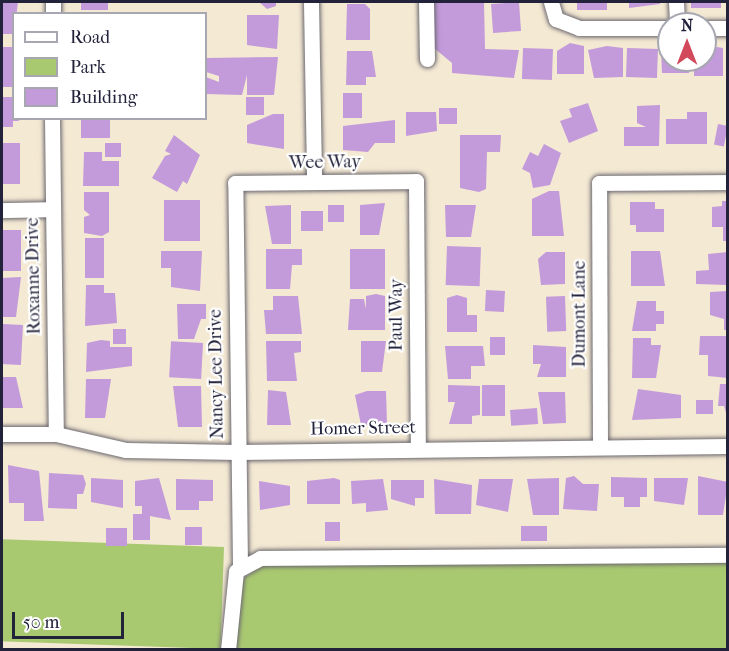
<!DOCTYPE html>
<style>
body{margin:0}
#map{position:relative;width:729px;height:651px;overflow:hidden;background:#f4e9d3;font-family:"IM FELL French Canon",serif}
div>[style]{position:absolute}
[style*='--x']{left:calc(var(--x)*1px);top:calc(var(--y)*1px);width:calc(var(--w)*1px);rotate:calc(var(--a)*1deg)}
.green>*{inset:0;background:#a9c971;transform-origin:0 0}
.building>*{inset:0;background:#c39ada;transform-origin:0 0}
.roads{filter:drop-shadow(0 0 2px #6c6870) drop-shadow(0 0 2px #6c6870)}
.minor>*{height:15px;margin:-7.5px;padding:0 7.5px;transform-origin:7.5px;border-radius:7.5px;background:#fff}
span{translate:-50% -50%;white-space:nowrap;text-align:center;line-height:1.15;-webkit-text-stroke:4.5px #fff;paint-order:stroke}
.street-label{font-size:18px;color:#22223b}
.frame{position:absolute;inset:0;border:3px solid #22223b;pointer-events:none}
.legend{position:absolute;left:12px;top:12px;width:195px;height:108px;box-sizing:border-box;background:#fff;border:2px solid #a7a7b1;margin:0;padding:8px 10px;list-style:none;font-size:18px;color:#22223b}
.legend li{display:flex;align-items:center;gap:12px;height:30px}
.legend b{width:30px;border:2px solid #a7a7b1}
.north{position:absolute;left:657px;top:12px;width:60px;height:60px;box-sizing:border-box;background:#fff;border:2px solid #a7a7b1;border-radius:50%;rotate:0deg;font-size:16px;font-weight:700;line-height:24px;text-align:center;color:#22223b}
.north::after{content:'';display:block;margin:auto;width:21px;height:27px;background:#d1495b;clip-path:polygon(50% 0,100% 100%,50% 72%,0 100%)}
.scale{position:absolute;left:12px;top:612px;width:112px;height:27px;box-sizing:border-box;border:3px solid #22223b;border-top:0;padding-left:8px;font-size:18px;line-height:21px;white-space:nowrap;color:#22223b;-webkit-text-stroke:4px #fff;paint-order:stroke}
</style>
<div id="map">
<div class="green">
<div style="left:224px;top:547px;width:102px;height:222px;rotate:92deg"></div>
<div style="clip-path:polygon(727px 559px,727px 649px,235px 650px,237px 595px,245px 577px,264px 564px)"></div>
</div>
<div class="building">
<div style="clip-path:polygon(2px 2px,18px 2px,14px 34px,2px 34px)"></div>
<div style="left:81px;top:2px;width:27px;height:8px"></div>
<div style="clip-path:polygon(259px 2px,276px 2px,276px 6px,267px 9px)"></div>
<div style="clip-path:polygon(434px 2px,484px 2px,485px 49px,519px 50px,514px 78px,452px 73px,452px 63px,434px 48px)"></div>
<div style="left:519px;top:2px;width:29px;height:28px;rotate:86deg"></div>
<div style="left:577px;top:2px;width:30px;height:8px"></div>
<div style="clip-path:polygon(629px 2px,660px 2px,660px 4px,629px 8px)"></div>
<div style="left:691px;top:2px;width:30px;height:6px"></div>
<div style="clip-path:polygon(347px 4px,365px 4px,370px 9px,370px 40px,346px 40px)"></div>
<div style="clip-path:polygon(247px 15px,279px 15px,277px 49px,247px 45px)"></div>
<div style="clip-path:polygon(570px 43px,584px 46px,584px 74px,557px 74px,557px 51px)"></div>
<div style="clip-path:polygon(705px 45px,723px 48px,723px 76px,694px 76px,694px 60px,705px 60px)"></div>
<div style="clip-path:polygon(607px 46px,623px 48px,623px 77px,594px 78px,588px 50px)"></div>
<div style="left:2px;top:47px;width:12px;height:40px"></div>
<div style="left:523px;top:48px;width:30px;height:31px;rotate:2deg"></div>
<div style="left:627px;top:48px;width:31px;height:29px;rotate:2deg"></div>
<div style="clip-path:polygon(661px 50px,669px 50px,669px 60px,689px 60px,689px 73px,662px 73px)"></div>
<div style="clip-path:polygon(347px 51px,372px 51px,376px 77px,366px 77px,366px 85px,346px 85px)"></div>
<div style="clip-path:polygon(278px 57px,274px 95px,247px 95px,247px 75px,242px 95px,206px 94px,206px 77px,219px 82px,219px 76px,206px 72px,206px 58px)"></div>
<div style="left:343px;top:93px;width:19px;height:25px"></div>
<div style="clip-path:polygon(2px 97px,14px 97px,14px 118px,20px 121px,13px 121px,13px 127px,2px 127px)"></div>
<div style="left:246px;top:97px;width:18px;height:18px"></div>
<div style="clip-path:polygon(588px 103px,598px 131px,569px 143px,560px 121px,572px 117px,569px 109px)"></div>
<div style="clip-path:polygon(660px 105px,659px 146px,624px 146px,624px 127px,646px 127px,637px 123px,637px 106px)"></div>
<div style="left:439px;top:108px;width:18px;height:16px"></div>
<div style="clip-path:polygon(406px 112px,436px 112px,437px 131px,406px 136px)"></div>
<div style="clip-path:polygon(687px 112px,707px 112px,707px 144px,666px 144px,666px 119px,687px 119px)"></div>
<div style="clip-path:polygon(273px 114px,284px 114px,284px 149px,247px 143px,247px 125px)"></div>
<div style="left:81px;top:118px;width:29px;height:20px"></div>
<div style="clip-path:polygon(395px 120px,395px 143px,375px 143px,368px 152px,343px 150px,343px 126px)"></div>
<div style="left:718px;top:124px;width:10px;height:21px;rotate:11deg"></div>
<div style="clip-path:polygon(174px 135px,200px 155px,187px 184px,183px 181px,177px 192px,152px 178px,165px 156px,171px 154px,165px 151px)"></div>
<div style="clip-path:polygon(460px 135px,501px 135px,500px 152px,487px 152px,486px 189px,479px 192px,460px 188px)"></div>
<div style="left:2px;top:143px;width:18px;height:41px"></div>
<div style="left:105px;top:143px;width:16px;height:14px"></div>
<div style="clip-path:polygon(544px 144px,561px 153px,550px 185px,533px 188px,530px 173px,522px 169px,530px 152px,538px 156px)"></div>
<div style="clip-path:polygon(84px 152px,102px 152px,102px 161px,119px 161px,119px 186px,83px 186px)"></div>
<div style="clip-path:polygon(549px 191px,559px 191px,564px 236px,532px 236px,532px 199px)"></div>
<div style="clip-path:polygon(84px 192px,109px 192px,109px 232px,102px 236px,84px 233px,84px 217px,90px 215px,84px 210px)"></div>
<div style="left:200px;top:200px;width:41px;height:36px;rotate:90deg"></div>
<div style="clip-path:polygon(722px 201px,728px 201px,728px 241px,723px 241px,723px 227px,712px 227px,712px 207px,722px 206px)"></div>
<div style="clip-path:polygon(630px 202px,655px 202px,655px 209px,664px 209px,664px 232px,636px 232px,636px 225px,630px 225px)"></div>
<div style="clip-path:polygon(385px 203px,379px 235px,360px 235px,360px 205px)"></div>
<div style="clip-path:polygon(291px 205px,291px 244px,272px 244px,265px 206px)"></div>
<div style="left:328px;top:205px;width:16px;height:17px"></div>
<div style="clip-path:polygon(445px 205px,476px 205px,471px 237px,446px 237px)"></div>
<div style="left:301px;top:211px;width:22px;height:20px"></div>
<div style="left:2px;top:230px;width:19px;height:41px"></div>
<div style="left:85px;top:238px;width:19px;height:40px"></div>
<div style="left:447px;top:246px;width:34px;height:39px;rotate:2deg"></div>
<div style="clip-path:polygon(266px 249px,302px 249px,302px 265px,292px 265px,290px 289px,266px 289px)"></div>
<div style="left:350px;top:249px;width:35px;height:40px"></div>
<div style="clip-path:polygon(161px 251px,202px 251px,200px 291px,171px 287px,171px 268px,161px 268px)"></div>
<div style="clip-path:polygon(631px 251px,660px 251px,665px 286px,631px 286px)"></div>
<div style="clip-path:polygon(546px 252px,565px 252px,565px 284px,541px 285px,538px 259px)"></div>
<div style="clip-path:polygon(728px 252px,728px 285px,696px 284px,696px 271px,709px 270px,708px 254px)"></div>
<div style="clip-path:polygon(21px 277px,16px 317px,2px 317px,2px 278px)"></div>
<div style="clip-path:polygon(86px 285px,104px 285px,104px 293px,115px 293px,117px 323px,85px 326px)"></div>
<div style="left:486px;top:290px;width:19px;height:21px;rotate:3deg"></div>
<div style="clip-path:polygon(728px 291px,728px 330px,724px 330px,724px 319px,710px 315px,710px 292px)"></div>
<div style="clip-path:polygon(376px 294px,385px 296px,385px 330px,348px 330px,350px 299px,364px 299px,366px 309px,366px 296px)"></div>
<div style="clip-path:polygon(457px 295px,467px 298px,467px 315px,477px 315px,477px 332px,447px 332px,447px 298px)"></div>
<div style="clip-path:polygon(273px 296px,298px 296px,302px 334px,266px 334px,264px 310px,273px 310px)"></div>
<div style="left:565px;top:296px;width:35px;height:19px;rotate:88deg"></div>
<div style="clip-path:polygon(637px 301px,656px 301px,656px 311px,664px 311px,664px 324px,656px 324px,656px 331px,632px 331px)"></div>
<div style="clip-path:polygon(177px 304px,206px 304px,206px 319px,201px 319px,194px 339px,178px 339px)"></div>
<div style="left:3px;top:324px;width:20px;height:40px;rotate:3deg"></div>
<div style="left:113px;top:329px;width:13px;height:15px"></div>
<div style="clip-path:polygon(700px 336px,728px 336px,728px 378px,708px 376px,708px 355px,699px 355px)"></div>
<div style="left:490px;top:337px;width:15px;height:18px"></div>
<div style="clip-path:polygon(633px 338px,651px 338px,651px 345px,661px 345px,656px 378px,632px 378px)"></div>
<div style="clip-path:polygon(101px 340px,110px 341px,110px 347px,132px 347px,132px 366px,86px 372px,87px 343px)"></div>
<div style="clip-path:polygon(266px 341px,301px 341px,301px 352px,294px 353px,297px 381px,267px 381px)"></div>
<div style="clip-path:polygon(361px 341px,386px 341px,382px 372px,361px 372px)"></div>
<div style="left:203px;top:343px;width:36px;height:32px;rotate:93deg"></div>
<div style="clip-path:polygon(533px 345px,566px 347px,566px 377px,537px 377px,541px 364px,533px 364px)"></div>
<div style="clip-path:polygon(445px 346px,483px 346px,485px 366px,471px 366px,471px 379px,448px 379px)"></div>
<div style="clip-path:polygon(2px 377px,16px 377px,23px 408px,2px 408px)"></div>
<div style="clip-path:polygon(86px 379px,111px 379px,105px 418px,85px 418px)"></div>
<div style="clip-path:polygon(720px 384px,728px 384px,728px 419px,724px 406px,718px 406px)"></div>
<div style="clip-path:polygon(448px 385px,480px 386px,480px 415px,472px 416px,472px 424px,449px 424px,455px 402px,448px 402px)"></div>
<div style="left:482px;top:385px;width:23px;height:31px"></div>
<div style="clip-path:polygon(173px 386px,201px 386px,202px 427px,178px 427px)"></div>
<div style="clip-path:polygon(638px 389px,681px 395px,681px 418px,632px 420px)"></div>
<div style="clip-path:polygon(268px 390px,286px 392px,291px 425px,267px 425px)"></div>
<div style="clip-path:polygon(367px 391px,386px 391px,387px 425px,361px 425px,355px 395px)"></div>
<div style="clip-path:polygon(538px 392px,565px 392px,566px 423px,543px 424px)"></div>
<div style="left:696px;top:400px;width:17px;height:14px"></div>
<div style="left:537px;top:408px;width:16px;height:27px;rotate:86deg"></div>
<div style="clip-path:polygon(8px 465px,39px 471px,44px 521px,24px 521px,24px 503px,9px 503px)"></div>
<div style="clip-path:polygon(49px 473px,83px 475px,86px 484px,83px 494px,77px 494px,77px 509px,48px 508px)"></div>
<div style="clip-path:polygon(574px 476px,583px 484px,599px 484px,597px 511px,563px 509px,566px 478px)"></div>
<div style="clip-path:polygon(698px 476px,728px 482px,723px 515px,698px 515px)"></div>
<div style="clip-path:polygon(611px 477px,647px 478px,647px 497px,640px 497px,640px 507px,624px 507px,624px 497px,611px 497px)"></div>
<div style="clip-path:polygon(91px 478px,123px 480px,123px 508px,91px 502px)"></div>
<div style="clip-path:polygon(159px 478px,171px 520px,150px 516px,150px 540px,133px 540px,133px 514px,142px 514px,142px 506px,135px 506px,135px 481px)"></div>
<div style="clip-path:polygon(334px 478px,340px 480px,340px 504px,307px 504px,307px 481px)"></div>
<div style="clip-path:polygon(559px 478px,559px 515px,533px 515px,527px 479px)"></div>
<div style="clip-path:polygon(654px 478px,688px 478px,684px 505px,654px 501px)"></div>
<div style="clip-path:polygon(176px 479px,213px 480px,213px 501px,199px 501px,199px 510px,176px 510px)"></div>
<div style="clip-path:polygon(383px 479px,388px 510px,366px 512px,366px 503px,352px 504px,351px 481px)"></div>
<div style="clip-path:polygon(434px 479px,472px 485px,471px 514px,435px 514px)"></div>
<div style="clip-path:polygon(479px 479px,513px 479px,508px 512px,476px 505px)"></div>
<div style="clip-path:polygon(391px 480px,424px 480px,424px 498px,415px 498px,415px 506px,391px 499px)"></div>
<div style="clip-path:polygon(259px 481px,290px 486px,290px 505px,260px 510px)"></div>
<div style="left:325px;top:522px;width:15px;height:19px"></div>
<div style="left:521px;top:526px;width:26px;height:15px"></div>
<div style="left:185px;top:527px;width:17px;height:18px"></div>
<div style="left:106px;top:528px;width:21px;height:18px"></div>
</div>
<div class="roads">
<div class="minor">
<div style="--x:311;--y:2;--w:180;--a:89"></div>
<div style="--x:426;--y:2;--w:57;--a:89"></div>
<div style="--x:551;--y:2;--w:18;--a:74"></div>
<div style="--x:556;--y:19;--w:25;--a:21"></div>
<div style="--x:579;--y:28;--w:90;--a:0"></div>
<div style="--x:676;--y:2;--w:22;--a:87"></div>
<div style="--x:53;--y:14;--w:12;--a:-90"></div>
<div style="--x:705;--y:28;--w:23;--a:0"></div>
<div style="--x:52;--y:118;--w:316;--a:89.3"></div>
<div style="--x:2;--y:210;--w:50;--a:-1.1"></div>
<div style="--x:2;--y:434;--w:54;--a:0"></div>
<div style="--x:56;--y:434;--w:72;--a:12.9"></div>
<div style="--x:126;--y:450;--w:111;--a:1"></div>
<div style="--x:237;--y:452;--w:491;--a:-0.7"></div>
<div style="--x:600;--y:446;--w:263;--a:-90.2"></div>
<div style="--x:599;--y:183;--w:129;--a:-0.4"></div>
<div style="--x:240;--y:565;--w:382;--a:-90.7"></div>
<div style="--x:235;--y:183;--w:181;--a:-0.6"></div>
<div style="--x:416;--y:181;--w:267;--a:89.6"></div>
<div style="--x:228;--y:650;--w:79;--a:-84.2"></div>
<div style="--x:236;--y:571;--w:27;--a:-28"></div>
<div style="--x:260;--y:558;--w:468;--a:-0.4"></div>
</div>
</div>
<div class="street-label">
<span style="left:325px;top:163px;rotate:-1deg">Wee Way</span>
<span style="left:34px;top:276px;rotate:-91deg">Roxanne Drive</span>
<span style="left:580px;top:314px;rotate:-90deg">Dumont Lane</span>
<span style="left:397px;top:315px;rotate:-90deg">Paul Way</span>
<span style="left:217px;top:374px;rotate:-91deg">Nancy Lee Drive</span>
<span style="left:363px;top:429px;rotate:-1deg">Homer Street</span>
</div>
<div class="frame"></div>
<ul class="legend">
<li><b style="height:8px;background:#fff"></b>Road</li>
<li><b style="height:16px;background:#a9c971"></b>Park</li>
<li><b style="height:16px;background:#c39ada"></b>Building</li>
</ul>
<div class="north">N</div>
<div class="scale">50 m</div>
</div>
